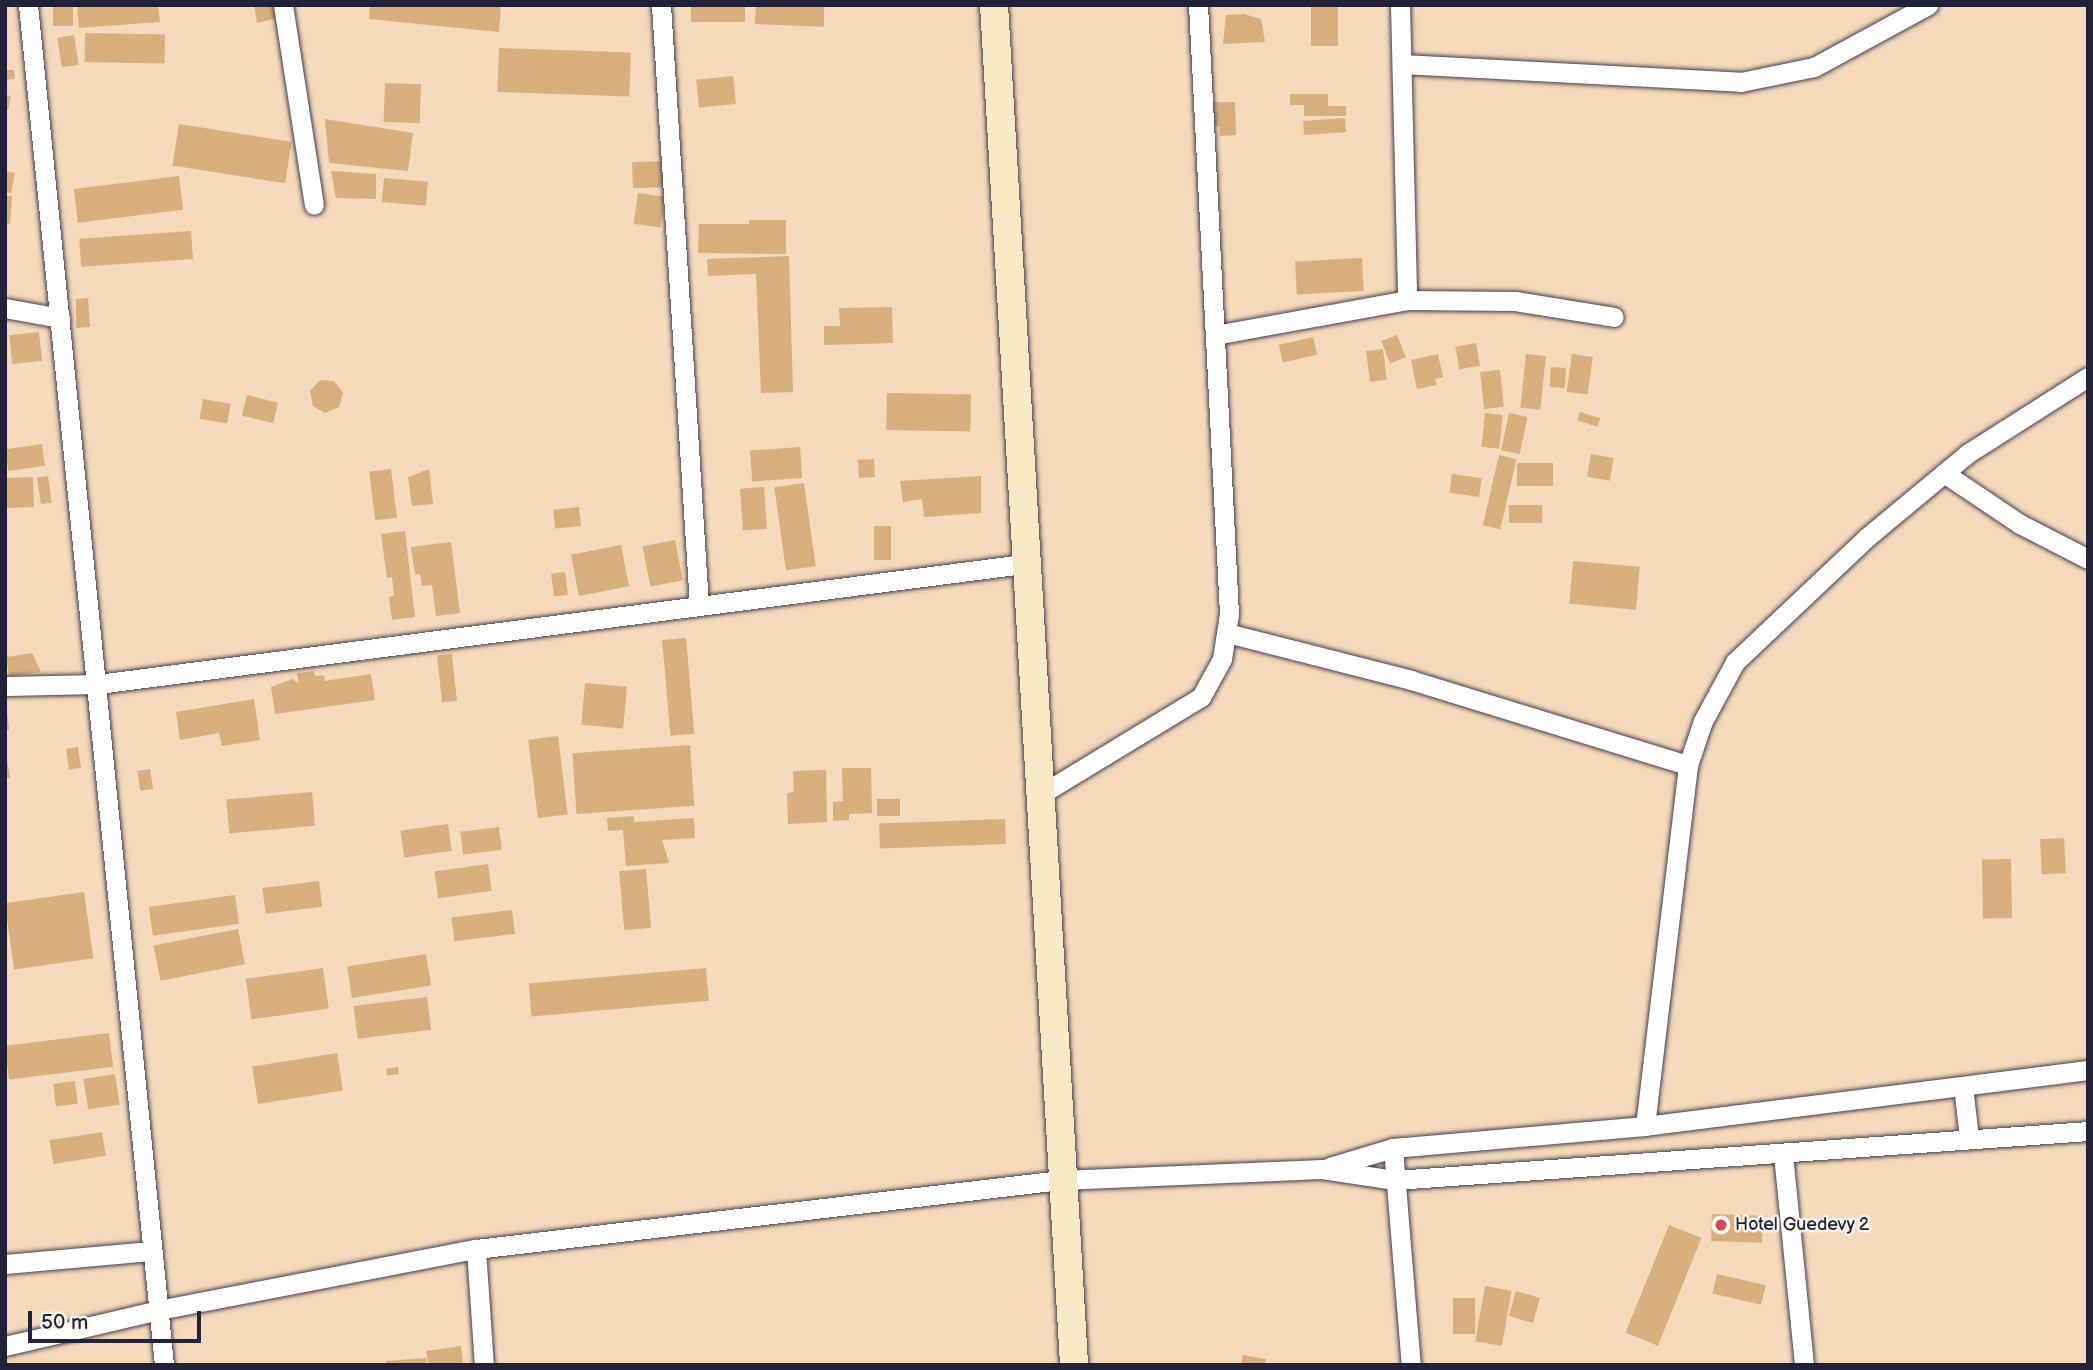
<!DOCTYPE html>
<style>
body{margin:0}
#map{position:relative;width:2093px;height:1370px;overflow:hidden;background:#f4d9bb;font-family:"Balsamiq Sans",sans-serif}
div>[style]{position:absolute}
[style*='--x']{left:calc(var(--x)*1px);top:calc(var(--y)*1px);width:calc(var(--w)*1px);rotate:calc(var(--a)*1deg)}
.building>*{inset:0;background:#d8ae7d;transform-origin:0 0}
.roads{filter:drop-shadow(0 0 2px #423d4e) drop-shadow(0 0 2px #423d4e)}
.street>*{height:19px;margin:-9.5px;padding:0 9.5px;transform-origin:9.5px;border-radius:9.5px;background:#fff}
.secondary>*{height:28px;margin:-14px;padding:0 14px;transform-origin:14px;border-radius:14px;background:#f6e9c3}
.dots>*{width:19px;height:19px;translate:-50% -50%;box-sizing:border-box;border:4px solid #fbf7ec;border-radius:50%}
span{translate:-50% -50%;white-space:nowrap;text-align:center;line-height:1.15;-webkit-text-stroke:5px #fbf7ec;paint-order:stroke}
.poi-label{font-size:18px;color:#22223b}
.left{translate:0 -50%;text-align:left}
.frame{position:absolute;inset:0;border:7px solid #22223b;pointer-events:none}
.scale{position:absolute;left:28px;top:1311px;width:173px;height:32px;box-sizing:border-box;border:4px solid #22223b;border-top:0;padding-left:9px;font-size:21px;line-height:24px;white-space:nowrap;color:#22223b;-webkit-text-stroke:5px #fbf7ec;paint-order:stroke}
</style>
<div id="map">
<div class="building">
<div style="left:53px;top:5px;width:20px;height:21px"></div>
<div style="clip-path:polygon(77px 5px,158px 5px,160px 22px,79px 28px)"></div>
<div style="clip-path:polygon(254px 5px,274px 5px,277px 18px,257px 23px)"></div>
<div style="clip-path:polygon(370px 5px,501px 5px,499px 32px,369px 19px)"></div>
<div style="left:691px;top:5px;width:54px;height:17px"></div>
<div style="clip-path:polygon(756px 5px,824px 5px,824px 27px,755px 24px)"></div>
<div style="left:1311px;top:5px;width:27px;height:41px"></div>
<div style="clip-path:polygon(1244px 14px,1261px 19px,1265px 42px,1223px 44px,1226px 15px)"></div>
<div style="left:85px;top:33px;width:80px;height:29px;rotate:1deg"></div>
<div style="left:74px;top:35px;width:30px;height:17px;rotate:81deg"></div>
<div style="left:499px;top:48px;width:132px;height:44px;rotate:2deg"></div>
<div style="clip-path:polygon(5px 70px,14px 70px,15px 79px,5px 80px)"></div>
<div style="left:733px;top:76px;width:28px;height:37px;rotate:84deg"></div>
<div style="left:385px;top:83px;width:36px;height:39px;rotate:2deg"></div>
<div style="clip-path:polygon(1290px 94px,1328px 94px,1328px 106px,1346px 106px,1346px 116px,1304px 116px,1304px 105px,1290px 105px)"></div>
<div style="clip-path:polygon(5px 95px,11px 96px,8px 110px,5px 109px)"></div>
<div style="clip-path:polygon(1213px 102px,1235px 102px,1236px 135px,1220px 136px,1219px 126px,1214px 126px)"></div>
<div style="left:1345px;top:118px;width:14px;height:42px;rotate:86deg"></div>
<div style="clip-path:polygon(325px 119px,413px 133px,408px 171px,329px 163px)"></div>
<div style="left:179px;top:124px;width:114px;height:42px;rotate:9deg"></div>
<div style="left:668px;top:161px;width:26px;height:36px;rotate:88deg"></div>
<div style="clip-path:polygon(5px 171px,15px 173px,11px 193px,5px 192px)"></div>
<div style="clip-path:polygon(331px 171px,376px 174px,376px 199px,336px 198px)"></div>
<div style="left:179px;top:176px;width:34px;height:106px;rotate:83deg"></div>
<div style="left:384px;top:178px;width:44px;height:24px;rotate:5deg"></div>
<div style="left:638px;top:193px;width:27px;height:31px;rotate:8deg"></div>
<div style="clip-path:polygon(5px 196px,12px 196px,10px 224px,5px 223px)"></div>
<div style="clip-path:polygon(749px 220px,786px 220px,786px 254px,698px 253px,699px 224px,749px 224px)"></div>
<div style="left:191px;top:231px;width:28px;height:112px;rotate:86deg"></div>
<div style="clip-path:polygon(789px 256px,793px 392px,761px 393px,756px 274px,708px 276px,707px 259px)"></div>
<div style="left:1362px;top:258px;width:33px;height:67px;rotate:87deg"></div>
<div style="clip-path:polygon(88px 298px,90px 327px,76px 328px,76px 299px)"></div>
<div style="clip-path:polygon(892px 307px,893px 343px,824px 345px,824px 326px,840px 326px,839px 308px)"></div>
<div style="left:39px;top:332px;width:29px;height:30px;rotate:84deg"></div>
<div style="left:1397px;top:335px;width:24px;height:17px;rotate:68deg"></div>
<div style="left:1313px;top:337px;width:18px;height:35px;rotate:77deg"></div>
<div style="left:1476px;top:343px;width:23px;height:21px;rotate:80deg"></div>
<div style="left:1383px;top:349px;width:31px;height:17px;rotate:83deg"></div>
<div style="clip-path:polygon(1438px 354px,1443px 377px,1435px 379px,1437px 385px,1417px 389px,1411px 360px)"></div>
<div style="left:1526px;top:354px;width:20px;height:54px;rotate:6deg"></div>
<div style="left:1572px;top:354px;width:21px;height:38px;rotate:8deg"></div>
<div style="left:1551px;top:367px;width:15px;height:20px;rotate:4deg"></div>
<div style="left:1500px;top:370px;width:37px;height:20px;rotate:84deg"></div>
<div style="clip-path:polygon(320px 380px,334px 381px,343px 393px,339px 407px,325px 413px,313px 406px,310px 391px)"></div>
<div style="left:887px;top:393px;width:84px;height:37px;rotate:1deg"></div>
<div style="left:247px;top:395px;width:32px;height:21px;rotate:14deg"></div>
<div style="left:203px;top:399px;width:28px;height:20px;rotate:10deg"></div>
<div style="left:1580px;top:412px;width:21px;height:9px;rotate:17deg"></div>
<div style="left:1485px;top:413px;width:18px;height:34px;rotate:6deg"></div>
<div style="left:1509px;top:413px;width:19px;height:38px;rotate:12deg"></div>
<div style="left:42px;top:444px;width:22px;height:37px;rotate:82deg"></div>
<div style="left:800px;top:447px;width:31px;height:50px;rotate:86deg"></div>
<div style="left:1591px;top:454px;width:23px;height:23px;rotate:10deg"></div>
<div style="left:1499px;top:455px;width:18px;height:72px;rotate:13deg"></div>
<div style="left:874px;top:459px;width:18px;height:16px;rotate:87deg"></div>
<div style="left:1517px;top:463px;width:36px;height:23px"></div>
<div style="left:391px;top:469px;width:49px;height:22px;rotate:83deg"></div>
<div style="clip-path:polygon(429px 469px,433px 504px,412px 506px,408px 477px)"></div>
<div style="left:1452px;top:474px;width:30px;height:19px;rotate:8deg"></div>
<div style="left:48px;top:476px;width:27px;height:11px;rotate:82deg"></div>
<div style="clip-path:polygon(981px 476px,981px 513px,924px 517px,922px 499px,903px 502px,900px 481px)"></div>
<div style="left:33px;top:477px;width:30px;height:28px;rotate:88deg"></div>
<div style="left:804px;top:483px;width:84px;height:30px;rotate:82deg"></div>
<div style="left:764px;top:487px;width:42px;height:24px;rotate:86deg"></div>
<div style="left:1509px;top:505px;width:33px;height:18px"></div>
<div style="left:579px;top:507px;width:19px;height:26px;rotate:84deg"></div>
<div style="left:874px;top:526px;width:17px;height:34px"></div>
<div style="clip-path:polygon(405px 531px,415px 617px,392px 620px,389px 597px,394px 596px,392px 577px,387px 578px,381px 534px)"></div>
<div style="left:675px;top:540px;width:41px;height:33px;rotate:79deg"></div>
<div style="clip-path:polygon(451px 542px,460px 613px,436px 616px,432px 585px,422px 586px,420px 574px,415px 575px,411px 547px)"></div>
<div style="left:621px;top:545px;width:42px;height:51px;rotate:79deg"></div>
<div style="left:1573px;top:561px;width:67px;height:43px;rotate:5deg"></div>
<div style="left:565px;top:572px;width:23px;height:14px;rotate:83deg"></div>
<div style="left:686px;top:638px;width:96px;height:24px;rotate:85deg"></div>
<div style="clip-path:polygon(32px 653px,41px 672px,9px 676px,6px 657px)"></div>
<div style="left:452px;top:654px;width:47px;height:15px;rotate:84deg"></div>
<div style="clip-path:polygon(314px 671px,315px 676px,324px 675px,325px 681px,371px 674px,375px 700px,275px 714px,271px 687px,292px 679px,299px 683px,297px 673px)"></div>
<div style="left:585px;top:683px;width:42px;height:42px;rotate:5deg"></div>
<div style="clip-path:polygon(254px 699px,260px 740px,222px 746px,219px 733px,180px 740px,176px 712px)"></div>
<div style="clip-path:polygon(5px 710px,7px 710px,9px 730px,5px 730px)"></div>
<div style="left:558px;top:736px;width:79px;height:30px;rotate:83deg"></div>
<div style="left:690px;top:745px;width:61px;height:118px;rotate:86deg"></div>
<div style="clip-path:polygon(5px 746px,10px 778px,5px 778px)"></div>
<div style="left:78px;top:747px;width:21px;height:12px;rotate:82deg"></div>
<div style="clip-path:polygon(842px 768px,871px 768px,872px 813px,849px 814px,849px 820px,833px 821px,833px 802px,843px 801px)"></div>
<div style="left:150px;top:769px;width:20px;height:13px;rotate:81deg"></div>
<div style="clip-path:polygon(826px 770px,827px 822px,788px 824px,787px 793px,794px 792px,793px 771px)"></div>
<div style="left:312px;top:792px;width:34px;height:86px;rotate:85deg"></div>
<div style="left:877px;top:799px;width:23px;height:17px"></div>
<div style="clip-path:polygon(634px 816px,634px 822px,694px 818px,695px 838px,662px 840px,669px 863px,626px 866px,623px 830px,608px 831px,607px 818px)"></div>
<div style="left:1005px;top:819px;width:25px;height:126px;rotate:88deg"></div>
<div style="left:448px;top:824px;width:27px;height:48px;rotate:82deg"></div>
<div style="left:499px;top:827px;width:23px;height:39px;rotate:83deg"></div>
<div style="left:2064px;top:838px;width:35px;height:24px;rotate:87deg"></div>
<div style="left:2011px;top:859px;width:59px;height:29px;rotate:89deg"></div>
<div style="left:488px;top:864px;width:27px;height:54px;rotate:82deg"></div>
<div style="left:646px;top:869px;width:59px;height:27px;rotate:85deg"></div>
<div style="left:319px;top:881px;width:26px;height:57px;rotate:83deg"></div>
<div style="left:84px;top:892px;width:67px;height:80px;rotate:82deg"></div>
<div style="left:235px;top:895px;width:29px;height:87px;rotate:82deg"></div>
<div style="left:512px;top:910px;width:24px;height:61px;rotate:83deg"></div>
<div style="left:238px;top:929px;width:36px;height:86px;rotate:79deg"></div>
<div style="left:426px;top:954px;width:32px;height:80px;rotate:81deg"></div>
<div style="left:323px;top:968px;width:41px;height:78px;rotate:82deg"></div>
<div style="left:706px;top:968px;width:33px;height:178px;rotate:85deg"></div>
<div style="left:427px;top:997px;width:33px;height:74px;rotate:83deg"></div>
<div style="left:109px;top:1033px;width:34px;height:105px;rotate:83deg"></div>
<div style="left:337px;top:1053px;width:38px;height:86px;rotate:81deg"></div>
<div style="left:398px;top:1067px;width:7px;height:12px;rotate:82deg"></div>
<div style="left:115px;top:1074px;width:31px;height:32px;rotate:81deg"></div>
<div style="left:75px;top:1081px;width:23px;height:22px;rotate:83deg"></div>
<div style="left:102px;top:1132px;width:24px;height:53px;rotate:81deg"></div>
<div style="left:1712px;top:1214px;width:51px;height:27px;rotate:2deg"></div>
<div style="left:1669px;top:1225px;width:35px;height:116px;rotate:22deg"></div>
<div style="left:1717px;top:1274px;width:50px;height:20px;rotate:13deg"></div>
<div style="left:1485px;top:1286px;width:27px;height:56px;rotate:10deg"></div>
<div style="left:1516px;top:1291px;width:25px;height:26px;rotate:16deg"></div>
<div style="left:1453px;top:1298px;width:22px;height:36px"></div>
<div style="clip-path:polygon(461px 1346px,463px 1365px,428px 1365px,426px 1351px)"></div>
<div style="clip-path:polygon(1243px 1355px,1266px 1359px,1264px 1365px,1241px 1365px)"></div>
<div style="clip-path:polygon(426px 1358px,426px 1365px,386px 1365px,386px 1361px)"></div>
</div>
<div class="roads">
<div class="street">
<div style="--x:28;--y:5;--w:1367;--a:84.29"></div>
<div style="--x:283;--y:5;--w:202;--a:81.2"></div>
<div style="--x:661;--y:5;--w:602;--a:86.38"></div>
<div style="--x:1400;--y:5;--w:295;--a:88.6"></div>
<div style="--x:1402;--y:64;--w:339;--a:3"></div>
<div style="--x:1741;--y:82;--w:75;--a:-11.6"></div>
<div style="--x:1814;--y:67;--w:130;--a:-28.5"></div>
<div style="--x:5;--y:308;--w:56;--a:10.3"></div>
<div style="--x:1215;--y:335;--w:195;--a:-10.3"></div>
<div style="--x:1407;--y:300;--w:108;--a:0.5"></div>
<div style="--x:1515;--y:301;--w:100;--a:9.2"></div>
<div style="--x:1944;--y:473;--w:92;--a:33.9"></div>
<div style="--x:2020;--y:524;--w:76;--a:27.2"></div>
<div style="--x:1227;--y:633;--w:190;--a:14.3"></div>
<div style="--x:1411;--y:680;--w:290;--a:17.1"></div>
<div style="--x:5;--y:686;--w:93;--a:-1.2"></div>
<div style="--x:98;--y:684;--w:933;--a:-7.39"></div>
<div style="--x:1038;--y:796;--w:191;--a:-31.3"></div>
<div style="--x:1201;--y:697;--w:43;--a:-61.1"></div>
<div style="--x:1222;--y:659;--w:46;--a:-81.2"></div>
<div style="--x:1229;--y:614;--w:610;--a:-92.91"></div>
<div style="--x:1963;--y:1086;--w:52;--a:83.4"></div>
<div style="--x:1645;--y:1126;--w:364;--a:-83.2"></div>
<div style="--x:1688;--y:765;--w:46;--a:-71.2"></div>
<div style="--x:1703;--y:721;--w:67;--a:-61.5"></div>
<div style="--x:1735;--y:662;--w:180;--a:-43.4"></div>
<div style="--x:1866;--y:538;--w:131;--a:-39.7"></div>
<div style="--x:1967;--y:454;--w:143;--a:-32.5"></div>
<div style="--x:1393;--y:1148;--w:218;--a:85.3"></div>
<div style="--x:1783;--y:1154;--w:212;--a:84.3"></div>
<div style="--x:1329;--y:1167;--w:67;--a:-16.5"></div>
<div style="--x:1393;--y:1148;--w:253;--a:-5"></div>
<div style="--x:1645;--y:1126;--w:447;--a:-7.2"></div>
<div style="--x:476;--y:1249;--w:116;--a:86.1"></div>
<div style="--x:5;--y:1264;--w:146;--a:-5.1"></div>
<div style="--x:5;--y:1346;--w:157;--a:-13.2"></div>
<div style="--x:158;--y:1310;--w:324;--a:-10.9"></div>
<div style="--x:476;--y:1249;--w:589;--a:-6.73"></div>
<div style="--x:1061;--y:1180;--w:261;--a:-2.4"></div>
<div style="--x:1322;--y:1169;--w:74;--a:8.6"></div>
<div style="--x:1395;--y:1180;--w:695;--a:-4.04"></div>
</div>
<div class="secondary">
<div style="--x:994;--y:5;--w:1362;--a:86.63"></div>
</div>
</div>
<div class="dots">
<div style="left:1721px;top:1225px;background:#d1495b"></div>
</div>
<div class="poi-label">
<span class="left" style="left:1735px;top:1225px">Hotel Guedevy 2</span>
</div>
<div class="frame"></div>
<div class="scale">50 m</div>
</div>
